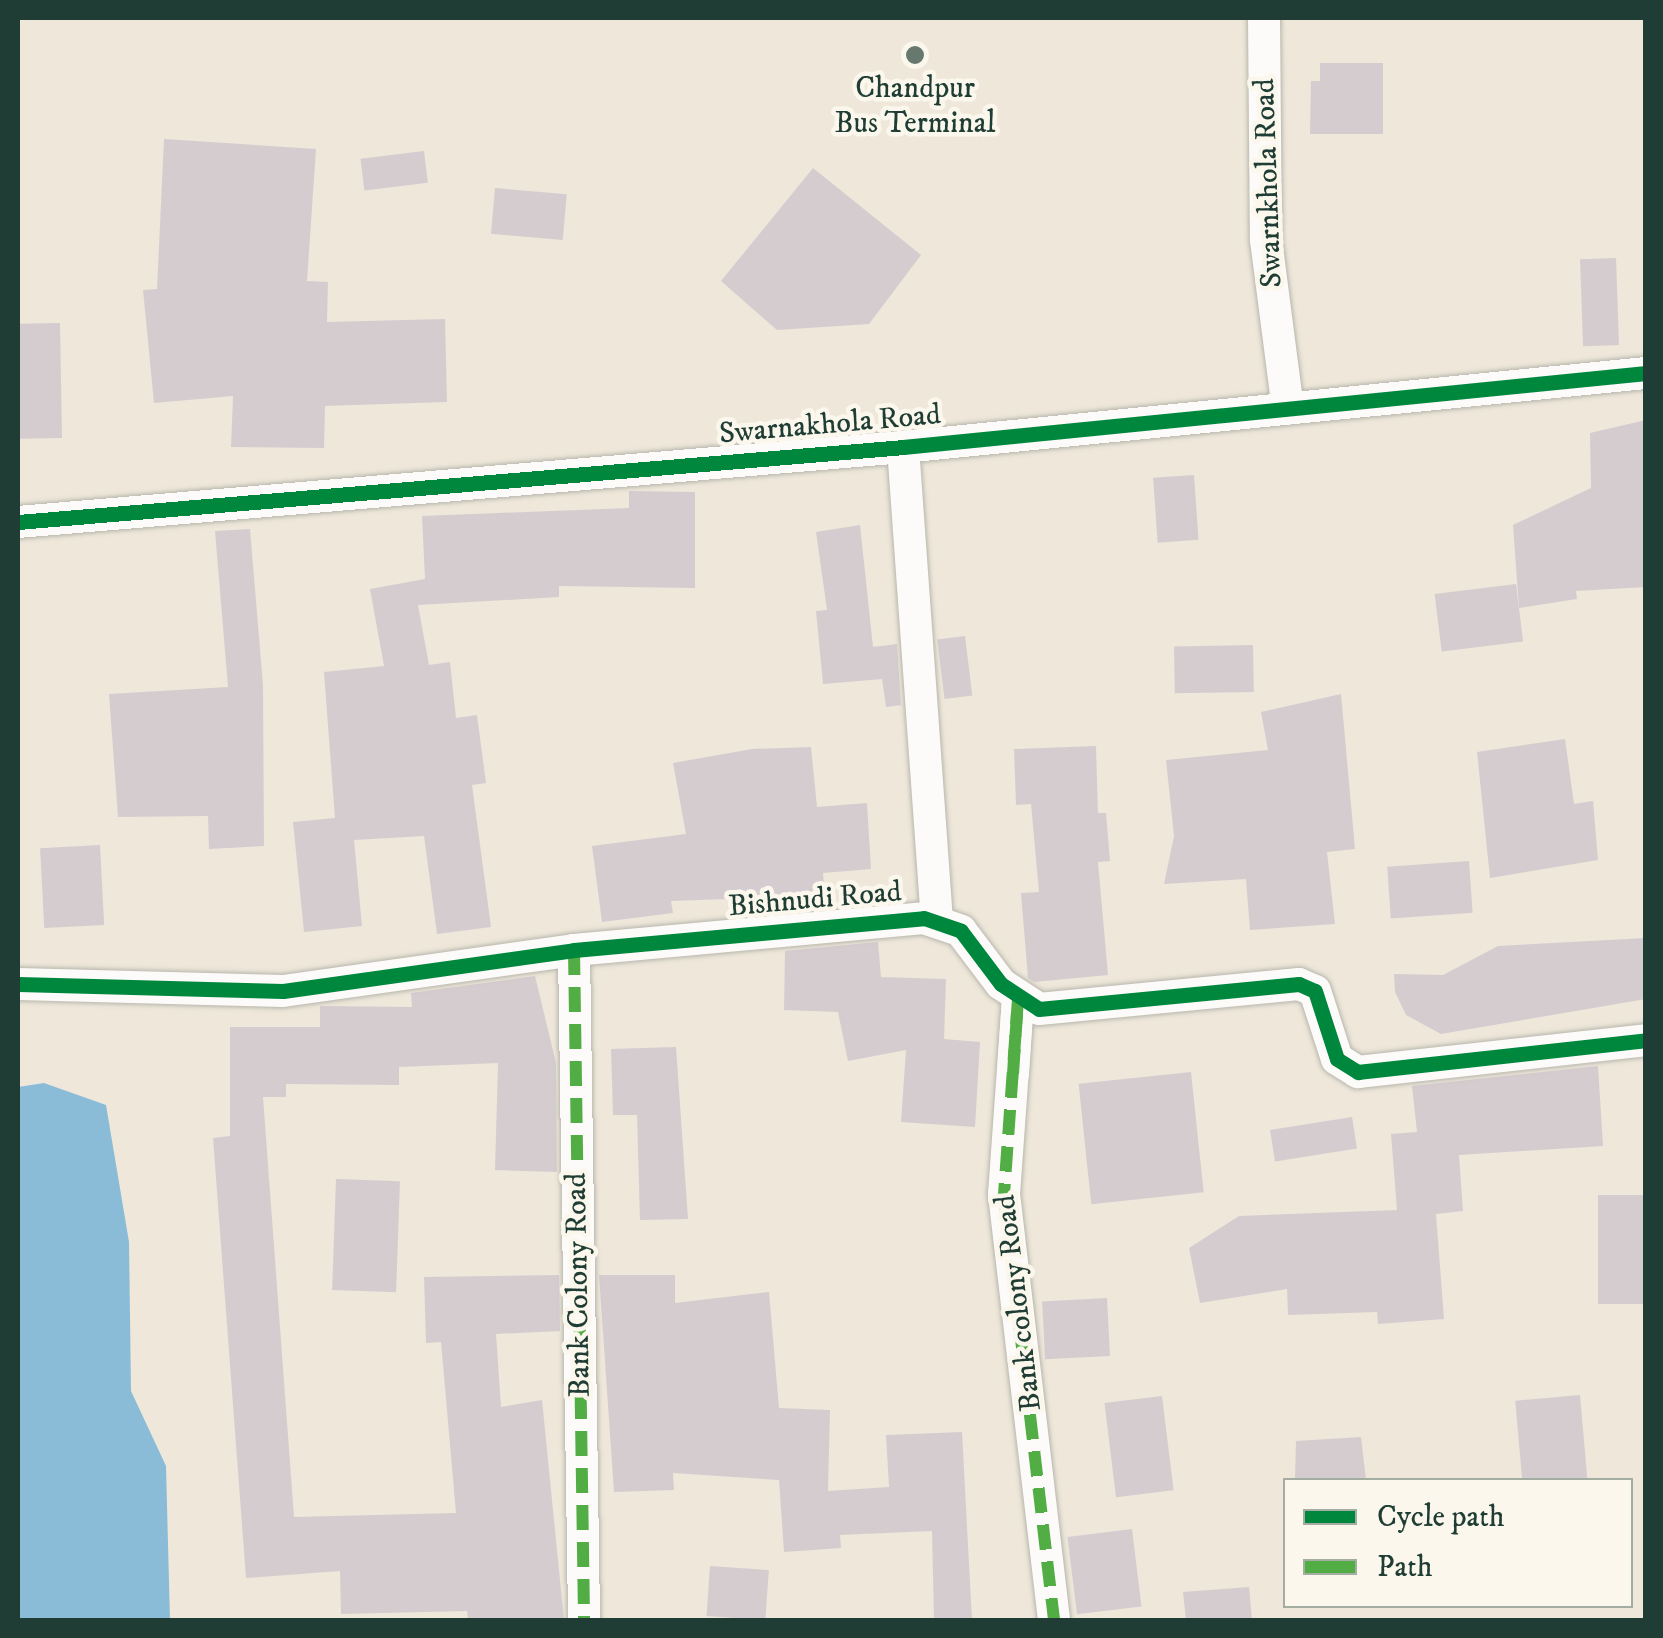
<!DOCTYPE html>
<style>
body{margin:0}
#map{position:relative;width:1663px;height:1638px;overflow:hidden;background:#eee7da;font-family:"IM FELL DW Pica",serif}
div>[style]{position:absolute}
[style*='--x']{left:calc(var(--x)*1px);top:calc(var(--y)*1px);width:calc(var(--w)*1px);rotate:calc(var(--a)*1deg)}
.water>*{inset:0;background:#8abcd8}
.building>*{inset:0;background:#d5ccd0;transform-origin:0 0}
.roads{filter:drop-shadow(0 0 2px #b8b6ad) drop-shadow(0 0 2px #b8b6ad)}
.street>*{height:32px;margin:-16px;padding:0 16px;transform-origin:16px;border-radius:16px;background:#fcfbf9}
.quiet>*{height:12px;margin-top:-6px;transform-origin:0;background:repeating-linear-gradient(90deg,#52ad45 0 25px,transparent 0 37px)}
.cycleway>*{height:15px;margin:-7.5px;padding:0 7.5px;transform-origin:7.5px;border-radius:7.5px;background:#00873e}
.dots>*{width:28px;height:28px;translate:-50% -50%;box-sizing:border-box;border:5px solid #fbf7ec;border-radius:50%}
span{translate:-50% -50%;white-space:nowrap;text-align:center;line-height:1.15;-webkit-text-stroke:9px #fbf7ec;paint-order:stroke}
.poi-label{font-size:30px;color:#1f3d34}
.street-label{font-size:30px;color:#1f3d34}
.frame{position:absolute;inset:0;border:20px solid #1f3d34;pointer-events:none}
.legend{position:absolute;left:1283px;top:1478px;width:350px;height:130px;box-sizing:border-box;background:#fbf7ec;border:2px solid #a3ada2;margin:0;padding:12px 18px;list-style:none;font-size:30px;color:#1f3d34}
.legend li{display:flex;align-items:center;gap:20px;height:50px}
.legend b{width:50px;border:2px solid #a3ada2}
</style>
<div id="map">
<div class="water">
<div style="clip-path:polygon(44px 1083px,106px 1105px,129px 1242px,131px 1391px,166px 1466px,170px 1620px,18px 1620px,18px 1087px)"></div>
</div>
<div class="building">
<div style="clip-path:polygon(1320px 63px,1383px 63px,1383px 134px,1310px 134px,1311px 81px,1320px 81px)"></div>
<div style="clip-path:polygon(164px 139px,316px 149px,307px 281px,328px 282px,327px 322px,445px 319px,447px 402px,325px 406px,324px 448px,231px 447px,233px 396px,154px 403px,143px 290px,157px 289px)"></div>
<div style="left:424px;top:151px;width:32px;height:64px;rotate:83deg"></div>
<div style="clip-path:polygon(813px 168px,921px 255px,869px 324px,777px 330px,721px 281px)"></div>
<div style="left:495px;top:188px;width:72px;height:46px;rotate:5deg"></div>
<div style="left:1616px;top:258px;width:87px;height:36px;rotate:88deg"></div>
<div style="left:60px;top:323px;width:115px;height:42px;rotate:89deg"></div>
<div style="clip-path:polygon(1646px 420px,1646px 587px,1576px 591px,1577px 599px,1519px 608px,1513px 525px,1591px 488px,1590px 433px)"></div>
<div style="left:1194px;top:475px;width:65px;height:41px;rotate:86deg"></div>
<div style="clip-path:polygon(629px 491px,695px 492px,695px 588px,559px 586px,559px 597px,418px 605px,429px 665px,450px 662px,456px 718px,477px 715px,486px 783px,472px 785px,491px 927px,437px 934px,424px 836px,354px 840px,362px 926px,304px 932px,293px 822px,335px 818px,324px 672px,384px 666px,370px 589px,425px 579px,422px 516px,629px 508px)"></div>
<div style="clip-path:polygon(860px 525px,873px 647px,897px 644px,901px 705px,886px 707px,882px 679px,823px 684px,816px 611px,827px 610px,816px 532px)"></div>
<div style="clip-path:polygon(250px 529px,263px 685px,264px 846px,209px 849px,208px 816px,118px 817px,109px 694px,228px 687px,215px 531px)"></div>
<div style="left:1516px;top:584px;width:58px;height:82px;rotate:83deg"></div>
<div style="left:965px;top:636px;width:60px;height:28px;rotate:83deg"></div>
<div style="left:1253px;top:645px;width:47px;height:79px;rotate:89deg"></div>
<div style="clip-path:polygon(1341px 694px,1355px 849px,1327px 852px,1335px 924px,1250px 930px,1246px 879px,1164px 884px,1174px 836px,1166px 760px,1268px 750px,1261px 712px)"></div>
<div style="clip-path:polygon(1565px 739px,1574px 804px,1593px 801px,1598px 860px,1490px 878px,1477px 752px)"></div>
<div style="clip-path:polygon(1096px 746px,1098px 813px,1106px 813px,1110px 861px,1098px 862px,1108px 975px,1034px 982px,1028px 978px,1021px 893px,1039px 892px,1031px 804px,1016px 805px,1014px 749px)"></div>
<div style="clip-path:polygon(811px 747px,817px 807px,867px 803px,871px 869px,823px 873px,826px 907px,786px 911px,786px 897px,671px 901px,673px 913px,602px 922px,592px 846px,686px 834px,673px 763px,752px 749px)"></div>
<div style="left:100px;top:845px;width:80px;height:60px;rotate:87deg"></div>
<div style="left:1469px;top:861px;width:52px;height:82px;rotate:86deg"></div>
<div style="clip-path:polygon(1646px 938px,1646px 999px,1441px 1034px,1406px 1015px,1395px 992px,1394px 974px,1443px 975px,1498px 946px)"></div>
<div style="clip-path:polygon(878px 942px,881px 977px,946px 979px,944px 1039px,980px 1042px,975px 1127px,901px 1122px,906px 1050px,848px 1061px,838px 1012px,784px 1010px,785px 951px)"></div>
<div style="clip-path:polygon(535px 976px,556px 1063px,557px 1172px,495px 1170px,498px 1063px,399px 1067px,399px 1085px,286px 1084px,286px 1097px,263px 1097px,294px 1517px,456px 1513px,441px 1342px,426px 1343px,424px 1277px,559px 1275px,560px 1331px,496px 1334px,501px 1407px,542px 1400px,564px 1620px,468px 1620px,467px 1611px,341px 1614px,340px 1571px,246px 1578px,213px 1138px,230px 1136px,230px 1027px,320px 1027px,320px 1006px,412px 1007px,411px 993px)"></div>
<div style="clip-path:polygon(676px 1047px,688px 1219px,640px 1220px,637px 1115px,613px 1115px,611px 1049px)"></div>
<div style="clip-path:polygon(1598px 1066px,1603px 1146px,1459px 1155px,1463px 1211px,1436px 1214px,1444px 1319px,1378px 1324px,1377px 1312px,1288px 1315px,1287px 1289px,1200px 1303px,1189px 1248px,1239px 1216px,1397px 1210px,1391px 1134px,1417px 1132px,1412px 1086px)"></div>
<div style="left:1191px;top:1072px;width:121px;height:113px;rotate:84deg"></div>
<div style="left:1352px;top:1117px;width:32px;height:83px;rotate:81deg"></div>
<div style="left:336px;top:1179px;width:64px;height:111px;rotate:2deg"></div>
<div style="left:1598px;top:1195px;width:48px;height:109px"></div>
<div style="clip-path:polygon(599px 1275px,675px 1275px,675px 1303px,769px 1292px,779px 1408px,830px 1410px,828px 1491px,889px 1487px,886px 1435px,962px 1432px,972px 1620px,934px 1620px,932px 1531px,840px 1535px,841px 1548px,784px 1552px,779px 1480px,673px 1473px,674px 1490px,614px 1492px)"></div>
<div style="left:1107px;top:1298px;width:58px;height:65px;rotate:87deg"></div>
<div style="left:1580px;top:1395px;width:83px;height:65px;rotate:85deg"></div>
<div style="left:1162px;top:1396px;width:95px;height:58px;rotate:83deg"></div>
<div style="clip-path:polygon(1361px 1437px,1366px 1480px,1295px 1480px,1296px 1441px)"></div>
<div style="left:1132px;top:1529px;width:78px;height:65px;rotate:83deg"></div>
<div style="left:710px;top:1566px;width:59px;height:50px;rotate:4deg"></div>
<div style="clip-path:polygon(1249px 1587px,1252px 1620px,1186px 1620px,1183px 1592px)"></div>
</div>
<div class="roads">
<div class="street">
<div style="--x:1264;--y:18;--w:222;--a:89.5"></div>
<div style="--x:1266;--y:240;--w:170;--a:82.6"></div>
<div style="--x:903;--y:447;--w:475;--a:85.9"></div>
<div style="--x:18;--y:522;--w:888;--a:-4.84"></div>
<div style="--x:903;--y:447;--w:747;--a:-5.69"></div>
<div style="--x:574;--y:950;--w:670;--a:89.14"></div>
<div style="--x:18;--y:984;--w:265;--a:1.5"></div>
<div style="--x:283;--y:991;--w:294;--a:-8"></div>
<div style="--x:574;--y:950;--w:351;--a:-5.2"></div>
<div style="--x:924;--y:918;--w:39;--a:19"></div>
<div style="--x:961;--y:931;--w:66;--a:53"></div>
<div style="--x:1001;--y:984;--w:45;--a:33.3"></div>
<div style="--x:1039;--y:1009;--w:261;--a:-5.5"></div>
<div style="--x:1299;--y:984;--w:17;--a:24"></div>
<div style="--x:1315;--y:991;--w:71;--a:72.1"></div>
<div style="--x:1337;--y:1059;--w:25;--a:32"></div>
<div style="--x:1358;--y:1072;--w:290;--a:-6.3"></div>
<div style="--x:1013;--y:1074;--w:75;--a:-86.2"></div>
<div style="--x:1018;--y:999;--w:196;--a:94.1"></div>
<div style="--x:1004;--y:1194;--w:429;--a:83.3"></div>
</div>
</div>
<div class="quiet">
<div style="--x:574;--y:950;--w:670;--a:89.14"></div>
<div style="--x:1013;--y:1074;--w:75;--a:-86.2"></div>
<div style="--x:1018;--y:999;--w:196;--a:94.1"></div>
<div style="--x:1004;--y:1194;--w:429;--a:83.3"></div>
</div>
<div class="cycleway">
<div style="--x:18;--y:522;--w:888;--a:-4.84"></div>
<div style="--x:903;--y:447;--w:747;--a:-5.69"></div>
<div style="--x:18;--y:984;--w:265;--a:1.5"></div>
<div style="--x:283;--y:991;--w:294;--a:-8"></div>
<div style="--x:574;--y:950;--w:351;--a:-5.2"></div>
<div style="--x:924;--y:918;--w:39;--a:19"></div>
<div style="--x:961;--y:931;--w:66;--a:53"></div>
<div style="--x:1001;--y:984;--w:45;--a:33.3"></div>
<div style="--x:1039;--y:1009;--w:261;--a:-5.5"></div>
<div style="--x:1299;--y:984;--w:17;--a:24"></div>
<div style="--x:1315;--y:991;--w:71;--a:72.1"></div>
<div style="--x:1337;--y:1059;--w:25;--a:32"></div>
<div style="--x:1358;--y:1072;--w:290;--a:-6.3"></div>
</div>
<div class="dots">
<div style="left:915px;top:55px;background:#67786e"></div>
</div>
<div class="poi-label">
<span style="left:915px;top:106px">Chandpur<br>Bus Terminal</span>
</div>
<div class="street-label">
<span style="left:1269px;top:183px;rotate:-92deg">Swarnkhola Road</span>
<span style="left:830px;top:425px;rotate:-5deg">Swarnakhola Road</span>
<span style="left:815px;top:900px;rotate:-5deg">Bishnudi Road</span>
<span style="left:579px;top:1285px;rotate:-91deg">Bank Colony Road</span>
<span style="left:1019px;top:1303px;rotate:-97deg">Bank colony Road</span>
</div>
<div class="frame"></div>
<ul class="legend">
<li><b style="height:12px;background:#00873e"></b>Cycle path</li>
<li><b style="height:12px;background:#52ad45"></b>Path</li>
</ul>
</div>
